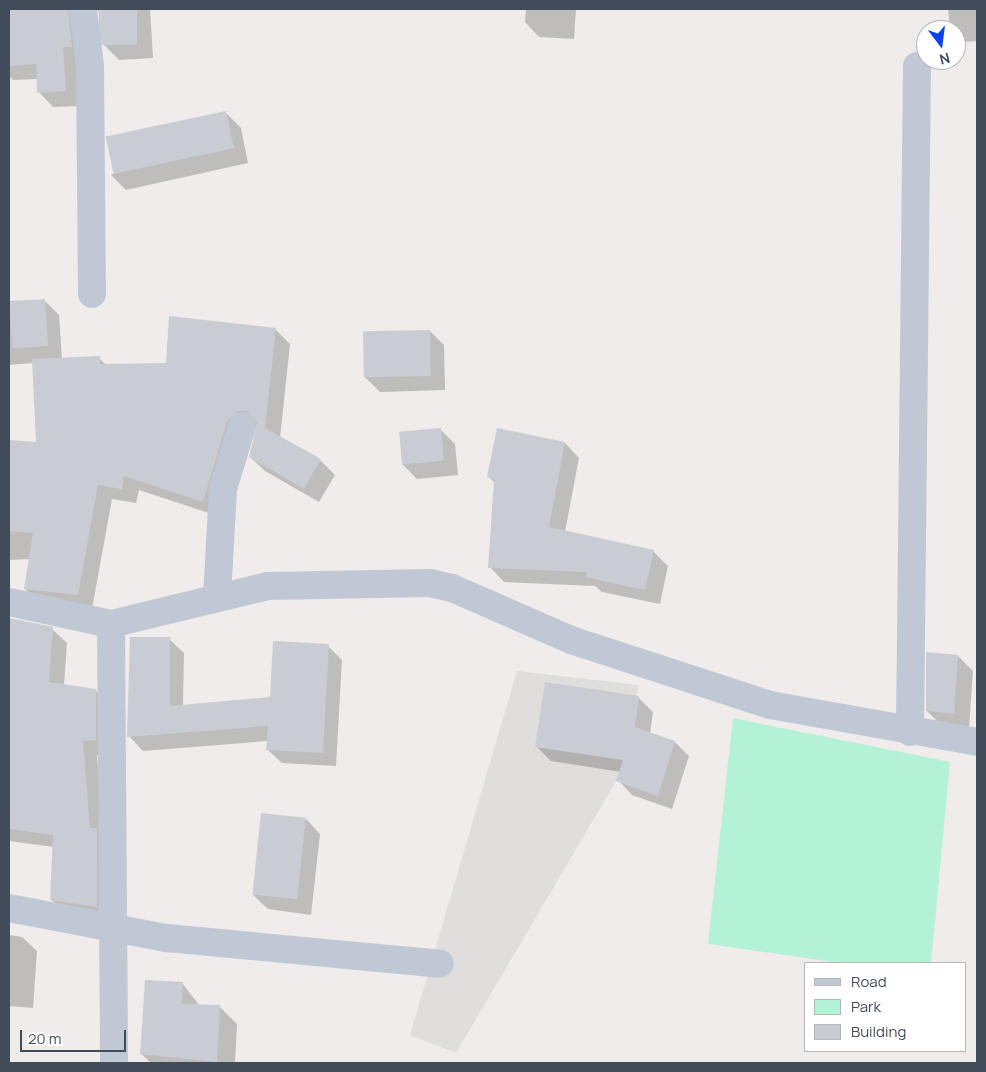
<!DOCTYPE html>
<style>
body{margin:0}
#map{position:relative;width:986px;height:1072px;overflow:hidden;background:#efeceb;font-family:Manrope,sans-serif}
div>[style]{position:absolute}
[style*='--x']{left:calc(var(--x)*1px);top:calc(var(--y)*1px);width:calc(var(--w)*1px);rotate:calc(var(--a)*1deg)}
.education>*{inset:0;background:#e0dddd}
.green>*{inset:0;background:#b4f2d7}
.shadow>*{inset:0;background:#0003}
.building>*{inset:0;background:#caccd4;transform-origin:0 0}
.minor>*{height:28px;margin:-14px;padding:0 14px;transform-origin:14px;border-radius:14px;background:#c0c8d5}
span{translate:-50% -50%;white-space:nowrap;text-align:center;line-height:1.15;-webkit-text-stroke:5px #fff;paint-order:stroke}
.frame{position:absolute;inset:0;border:10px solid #424b5a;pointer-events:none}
.legend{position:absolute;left:804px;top:962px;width:162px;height:90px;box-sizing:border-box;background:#fff;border:1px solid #b3b7bd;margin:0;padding:6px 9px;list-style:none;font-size:15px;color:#424b5a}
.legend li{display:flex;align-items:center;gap:10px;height:25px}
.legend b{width:25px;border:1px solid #b3b7bd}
.north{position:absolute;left:916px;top:20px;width:50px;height:50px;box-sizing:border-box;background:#fff;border:1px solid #b3b7bd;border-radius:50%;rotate:165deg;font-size:14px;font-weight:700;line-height:20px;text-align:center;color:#424b5a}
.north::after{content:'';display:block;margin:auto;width:18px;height:22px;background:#0944ea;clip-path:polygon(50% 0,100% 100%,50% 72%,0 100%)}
.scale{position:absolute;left:20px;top:1030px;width:106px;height:22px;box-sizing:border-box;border:2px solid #424b5a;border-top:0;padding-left:6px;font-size:15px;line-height:18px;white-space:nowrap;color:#424b5a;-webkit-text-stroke:4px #fff;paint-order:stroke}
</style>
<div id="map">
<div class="education">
<div style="clip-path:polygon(517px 671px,639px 685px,622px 771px,456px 1053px,410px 1035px)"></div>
</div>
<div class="green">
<div style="clip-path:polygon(733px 718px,950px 762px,931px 963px,841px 963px,708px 944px)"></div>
</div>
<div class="shadow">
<div style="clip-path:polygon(9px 9px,95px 9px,80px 106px,53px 107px,39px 92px,38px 79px,13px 80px,9px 76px)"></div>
<div style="clip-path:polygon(98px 9px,150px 9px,153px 58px,119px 60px,104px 45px)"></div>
<div style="clip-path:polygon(526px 9px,576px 9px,574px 39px,539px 37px,525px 22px)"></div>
<div style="clip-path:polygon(948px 9px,977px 9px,977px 41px,964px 42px,950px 27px)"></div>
<div style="clip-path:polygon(226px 113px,241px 128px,248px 163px,126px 190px,111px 175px)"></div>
<div style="clip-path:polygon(44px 300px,59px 315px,62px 359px,99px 358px,107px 366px,167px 364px,275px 329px,290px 344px,280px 438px,320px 460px,335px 475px,319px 502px,265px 471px,250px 457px,258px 425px,253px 425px,218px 516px,139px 490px,136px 503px,112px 499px,92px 609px,40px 604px,25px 589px,30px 559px,9px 560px,9px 441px,37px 443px,33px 363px,9px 365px,9px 301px)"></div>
<div style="clip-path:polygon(430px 331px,444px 345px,445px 390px,380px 392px,365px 377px)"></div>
<div style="clip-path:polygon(440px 429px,455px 444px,458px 475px,417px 479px,402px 464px)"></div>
<div style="clip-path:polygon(565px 443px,579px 458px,565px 532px,653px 551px,668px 566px,660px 604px,602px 592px,595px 586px,504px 582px,490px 567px,495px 483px,489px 477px)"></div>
<div style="clip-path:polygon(9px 619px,52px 629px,67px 643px,64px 685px,95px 690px,110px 704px,110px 754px,97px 755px,111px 921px,66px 914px,51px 899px,54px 847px,9px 841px)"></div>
<div style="clip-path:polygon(169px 639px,184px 653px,183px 706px,271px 698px,328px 646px,342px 660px,336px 766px,282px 763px,267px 749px,268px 741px,143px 751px,129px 736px)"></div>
<div style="clip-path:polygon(958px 656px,973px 671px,969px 728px,942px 726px,927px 711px)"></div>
<div style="clip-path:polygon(639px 698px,653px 712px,650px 734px,675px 742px,689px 756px,672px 809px,632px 795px,618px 780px,621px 772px,551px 761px,537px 747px)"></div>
<div style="clip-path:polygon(306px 819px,320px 834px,311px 915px,268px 909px,253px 895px)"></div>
<div style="clip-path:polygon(9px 935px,22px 937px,37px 951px,33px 1008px,9px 1006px)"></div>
<div style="clip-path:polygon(182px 983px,200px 1006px,219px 1006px,237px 1024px,235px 1063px,151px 1063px,141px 1054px)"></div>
</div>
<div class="building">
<div style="clip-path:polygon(9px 9px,68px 9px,72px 47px,63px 47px,66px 91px,37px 93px,36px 64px,9px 66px)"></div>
<div style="left:99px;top:9px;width:38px;height:36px"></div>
<div style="left:226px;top:111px;width:38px;height:123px;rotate:78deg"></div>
<div style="left:45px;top:299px;width:47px;height:36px;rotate:86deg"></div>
<div style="clip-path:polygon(169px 316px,276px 328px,265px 428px,321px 459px,304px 489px,249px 457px,257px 423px,247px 411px,238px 411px,227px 421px,203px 502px,124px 476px,122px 489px,98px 485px,78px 595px,24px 589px,33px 533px,9px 531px,9px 440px,36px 442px,32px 359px,100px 356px,100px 364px,166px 363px)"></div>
<div style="left:430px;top:330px;width:46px;height:67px;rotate:89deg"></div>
<div style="left:441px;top:428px;width:33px;height:42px;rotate:85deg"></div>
<div style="clip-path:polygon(497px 428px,565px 442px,549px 527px,654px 550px,645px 590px,585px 577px,587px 572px,488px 568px,494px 479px,487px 477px)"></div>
<div style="clip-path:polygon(9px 618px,53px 627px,49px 682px,96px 689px,96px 740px,83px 741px,90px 828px,97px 828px,97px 907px,50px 900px,53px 835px,9px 829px)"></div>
<div style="clip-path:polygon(130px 637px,170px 637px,170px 706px,270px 697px,273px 641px,329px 644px,323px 753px,266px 750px,268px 726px,127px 737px)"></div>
<div style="clip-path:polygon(926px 652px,958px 655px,954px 714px,926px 711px)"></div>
<div style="clip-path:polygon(545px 682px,639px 696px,635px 727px,675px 741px,658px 796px,616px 781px,623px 760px,535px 747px)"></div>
<div style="left:261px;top:813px;width:45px;height:82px;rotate:6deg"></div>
<div style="clip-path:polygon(145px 980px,183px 982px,182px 1004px,220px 1005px,217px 1062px,140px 1054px)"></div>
</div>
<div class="minor">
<div style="--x:83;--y:9;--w:57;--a:83"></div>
<div style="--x:90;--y:66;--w:228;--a:89.5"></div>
<div style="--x:217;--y:597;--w:108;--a:-86.8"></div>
<div style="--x:223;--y:489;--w:66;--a:-73.2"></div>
<div style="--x:9;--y:602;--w:104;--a:12.2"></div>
<div style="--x:111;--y:624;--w:162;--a:-13.6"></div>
<div style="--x:268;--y:586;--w:162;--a:-1.1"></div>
<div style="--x:430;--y:583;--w:23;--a:13"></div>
<div style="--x:452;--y:588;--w:130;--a:23.6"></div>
<div style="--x:571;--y:640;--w:209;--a:18.1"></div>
<div style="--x:770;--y:705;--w:210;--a:10.1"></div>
<div style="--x:111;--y:624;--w:439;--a:89.6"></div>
<div style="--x:910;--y:732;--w:666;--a:-89.4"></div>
<div style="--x:9;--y:908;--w:161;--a:10.8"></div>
<div style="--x:167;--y:938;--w:274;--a:5.4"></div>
</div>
<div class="frame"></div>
<ul class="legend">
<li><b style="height:6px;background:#c0c8d5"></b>Road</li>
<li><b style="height:14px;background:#b4f2d7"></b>Park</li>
<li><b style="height:14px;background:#caccd4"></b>Building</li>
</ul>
<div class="north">N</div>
<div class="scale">20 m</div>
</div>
